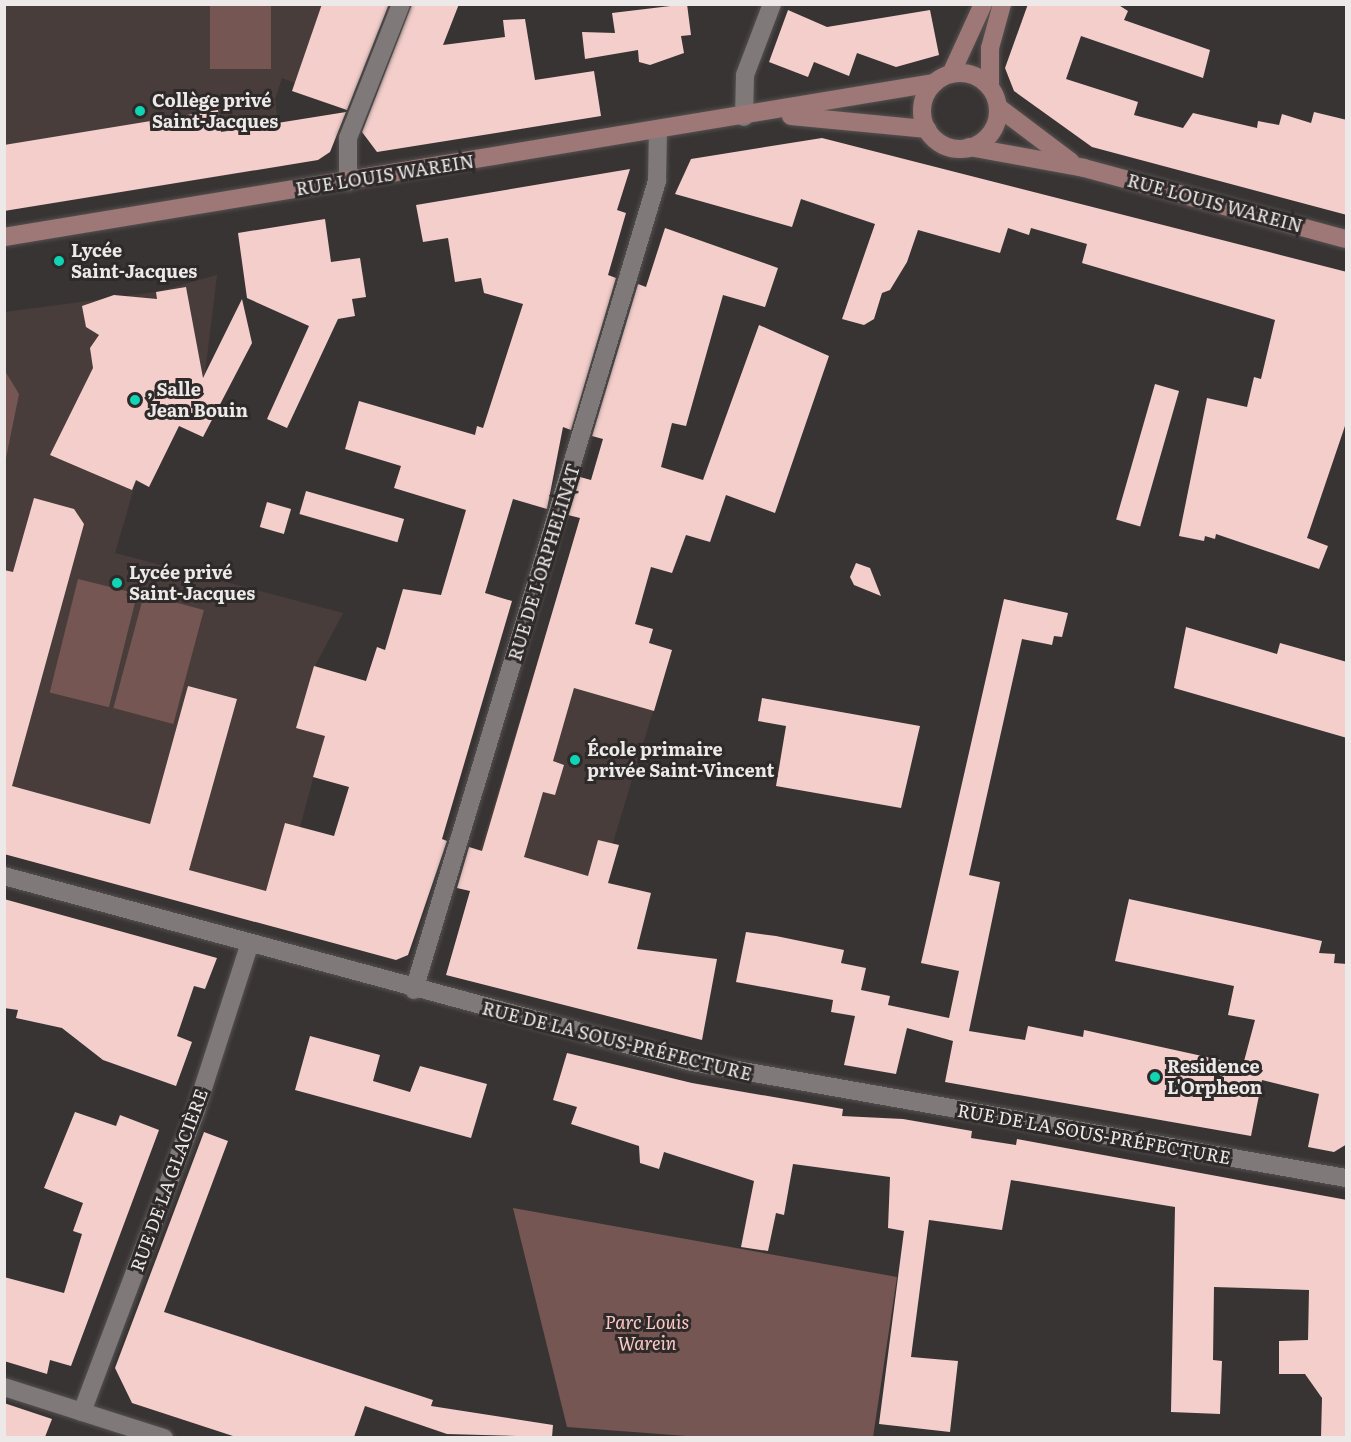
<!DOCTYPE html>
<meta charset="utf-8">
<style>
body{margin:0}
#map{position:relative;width:1351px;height:1442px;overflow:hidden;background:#393434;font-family:Literata,serif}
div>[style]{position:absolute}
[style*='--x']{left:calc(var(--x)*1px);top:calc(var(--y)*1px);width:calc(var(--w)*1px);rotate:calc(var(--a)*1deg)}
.built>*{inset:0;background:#493d3b;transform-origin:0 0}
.green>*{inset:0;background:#755653;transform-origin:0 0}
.building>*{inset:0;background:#f3cecb;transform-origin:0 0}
.roads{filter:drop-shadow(0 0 2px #555151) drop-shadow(0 0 2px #555151)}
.minor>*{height:18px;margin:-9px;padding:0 9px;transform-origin:9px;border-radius:9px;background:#7f7979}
.secondary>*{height:18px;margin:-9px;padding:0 9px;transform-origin:9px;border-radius:9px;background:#9e7876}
.secondary>.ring{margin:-9px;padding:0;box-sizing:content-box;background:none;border:18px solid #9e7876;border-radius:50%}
.dots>*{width:16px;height:16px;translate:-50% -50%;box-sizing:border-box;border:3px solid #2f2a2a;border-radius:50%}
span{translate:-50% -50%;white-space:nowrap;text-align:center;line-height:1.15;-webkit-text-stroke:6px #2f2a2a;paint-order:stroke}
.poi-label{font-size:18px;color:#ece9e8;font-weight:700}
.left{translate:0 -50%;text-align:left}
.street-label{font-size:18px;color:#ece9e8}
.park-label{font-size:18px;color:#fcc9c5;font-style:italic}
.frame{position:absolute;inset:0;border:6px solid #ece9e8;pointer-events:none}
</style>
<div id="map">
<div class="built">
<div style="clip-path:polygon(5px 5px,322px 5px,295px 83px,282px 78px,275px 99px,284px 166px,5px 211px)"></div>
<div style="clip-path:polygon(217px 275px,205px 373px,149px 487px,136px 481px,115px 553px,343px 613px,315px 666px,366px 681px,377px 647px,391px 652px,396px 774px,320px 753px,273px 927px,5px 854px,5px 312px,156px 292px)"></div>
<div style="left:552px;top:614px;width:125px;height:267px;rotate:17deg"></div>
</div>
<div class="green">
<div style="left:210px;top:5px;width:61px;height:64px"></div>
<div style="clip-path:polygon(5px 371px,19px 394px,5px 463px)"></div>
<div style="left:78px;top:579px;width:61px;height:117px;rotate:14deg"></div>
<div style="left:144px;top:594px;width:62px;height:118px;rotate:15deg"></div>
<div style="clip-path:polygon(513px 1208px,897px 1277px,873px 1437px,713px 1438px,567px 1427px)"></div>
</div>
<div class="building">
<div style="clip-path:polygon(322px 4px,389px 4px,347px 110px,292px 91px)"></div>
<div style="clip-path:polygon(412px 4px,459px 4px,443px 45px,505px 37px,503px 20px,525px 19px,535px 80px,594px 71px,601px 116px,377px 152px,362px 132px)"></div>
<div style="clip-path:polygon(687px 4px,691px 35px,681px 36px,684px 53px,650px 65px,639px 62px,638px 50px,585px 59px,582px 32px,615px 33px,612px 13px)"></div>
<div style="clip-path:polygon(1028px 4px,1117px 4px,1128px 11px,1124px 20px,1210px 50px,1203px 78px,1081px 36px,1066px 79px,1138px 102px,1134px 115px,1183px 128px,1193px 113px,1257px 128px,1258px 121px,1279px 125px,1282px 114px,1311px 123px,1314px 112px,1347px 120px,1347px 215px,1092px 147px,1014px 91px,1005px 68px)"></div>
<div style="clip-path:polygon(788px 10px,827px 27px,930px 10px,939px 55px,896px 67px,857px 53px,849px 76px,814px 62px,808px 77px,769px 62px)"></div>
<div style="clip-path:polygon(218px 110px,221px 132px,346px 112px,330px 152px,318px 160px,4px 211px,4px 145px)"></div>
<div style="clip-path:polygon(822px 138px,1347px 272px,1347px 420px,1307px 538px,1328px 546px,1319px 569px,1216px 534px,1215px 539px,1205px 536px,1204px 541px,1179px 536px,1207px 398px,1247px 407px,1254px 377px,1261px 379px,1275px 320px,1082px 263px,1087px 244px,1031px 228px,1029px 235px,1008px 228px,1000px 253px,918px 230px,907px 262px,890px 290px,882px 293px,874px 319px,864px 325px,842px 319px,875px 224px,801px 199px,792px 227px,675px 194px,691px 159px)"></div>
<div style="clip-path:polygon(630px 169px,617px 210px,626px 213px,608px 275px,616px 278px,571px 430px,563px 427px,547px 509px,513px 499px,485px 593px,512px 601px,442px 839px,447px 841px,408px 955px,396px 960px,4px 854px,4px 570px,13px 572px,34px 498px,74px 509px,84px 524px,12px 786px,150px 824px,188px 686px,237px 699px,189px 870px,266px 891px,285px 823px,334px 836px,349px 787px,313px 777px,325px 736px,296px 728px,314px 666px,366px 681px,377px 647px,385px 650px,403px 589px,441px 595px,466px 510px,394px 488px,401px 466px,345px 449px,359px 401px,475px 435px,477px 426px,483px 428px,523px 304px,484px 293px,481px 278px,455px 282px,448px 238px,423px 242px,416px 205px)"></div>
<div style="clip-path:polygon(325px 219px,331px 262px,360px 258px,366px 297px,352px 299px,355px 316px,338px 319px,287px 428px,267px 419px,309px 326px,247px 298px,238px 233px)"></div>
<div style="clip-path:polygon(665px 228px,778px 268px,765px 307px,723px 295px,686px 426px,672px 423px,661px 467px,703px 480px,759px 325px,829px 356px,775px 513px,726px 495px,710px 542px,686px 535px,672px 573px,651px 567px,635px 624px,653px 629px,649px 643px,672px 650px,654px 711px,574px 688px,553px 761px,564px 765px,555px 795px,543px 792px,524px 857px,588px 876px,598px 840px,619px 845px,608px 883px,651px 893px,637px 949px,717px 959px,702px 1040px,446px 975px,470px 891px,457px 888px,469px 847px,482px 851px,580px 518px,568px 515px,580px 477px,591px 480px,603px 439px,592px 436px,638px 284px,646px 287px)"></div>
<div style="clip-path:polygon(186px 287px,203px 378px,242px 299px,252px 343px,203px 437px,179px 426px,149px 487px,136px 480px,132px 490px,50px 455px,93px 368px,90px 348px,99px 335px,86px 327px,82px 306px,114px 295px,157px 299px,156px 292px)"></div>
<div style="left:1155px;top:384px;width:25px;height:141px;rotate:16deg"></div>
<div style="left:306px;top:491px;width:102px;height:24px;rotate:16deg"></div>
<div style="left:267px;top:502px;width:25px;height:26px;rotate:16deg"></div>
<div style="clip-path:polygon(856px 563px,870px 568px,881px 596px,854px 585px,850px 577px)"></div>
<div style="clip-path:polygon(1004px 599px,1068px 613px,1062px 637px,1054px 636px,1052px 645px,1022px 639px,969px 875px,1000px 882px,969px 1031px,1025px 1040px,1028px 1026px,1083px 1037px,1084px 1030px,1243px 1065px,1255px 1020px,1228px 1015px,1234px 986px,1115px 961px,1129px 899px,1322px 941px,1319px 953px,1335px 954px,1334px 963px,1347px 964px,1347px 1144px,1334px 1152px,1308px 1147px,1319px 1094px,1262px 1080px,1251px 1136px,945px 1082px,953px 1041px,907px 1028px,896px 1074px,844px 1065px,855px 1016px,831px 1012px,833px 1000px,736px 982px,746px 932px,776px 936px,844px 950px,841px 963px,866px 968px,861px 990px,890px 996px,888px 1005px,949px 1018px,959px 971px,921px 963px)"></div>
<div style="clip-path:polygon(1186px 627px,1277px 654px,1280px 643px,1347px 662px,1347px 738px,1174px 688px)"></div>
<div style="clip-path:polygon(762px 698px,920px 726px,901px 808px,776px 786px,786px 726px,758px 721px)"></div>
<div style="clip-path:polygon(4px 899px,217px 958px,205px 989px,194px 986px,177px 1036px,192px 1042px,176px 1086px,103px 1060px,62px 1028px,16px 1018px,18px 1010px,4px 1008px)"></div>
<div style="clip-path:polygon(310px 1036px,380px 1055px,373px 1081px,410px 1092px,420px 1066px,487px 1084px,471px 1138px,295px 1090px)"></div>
<div style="clip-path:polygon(567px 1053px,692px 1083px,843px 1109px,842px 1116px,903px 1119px,972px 1131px,971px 1138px,1016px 1145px,1017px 1139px,1347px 1200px,1347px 1437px,1321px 1437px,1322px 1398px,1305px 1374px,1279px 1374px,1279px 1341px,1308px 1340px,1309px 1290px,1214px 1287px,1213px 1360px,1222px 1361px,1220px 1414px,1171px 1412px,1175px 1207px,1011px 1180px,1002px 1230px,929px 1220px,911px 1357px,958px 1361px,950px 1432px,879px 1424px,904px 1231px,888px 1228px,890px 1177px,793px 1164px,784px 1215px,776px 1213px,768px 1251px,741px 1247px,754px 1181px,664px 1152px,659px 1169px,640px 1163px,639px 1146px,571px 1124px,577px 1107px,553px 1100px)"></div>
<div style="clip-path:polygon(75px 1112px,116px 1126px,120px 1115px,159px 1130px,71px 1366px,50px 1360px,47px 1374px,4px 1361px,4px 1277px,64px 1293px,82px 1234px,73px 1231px,83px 1203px,44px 1188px)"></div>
<div style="clip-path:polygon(204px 1132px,228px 1141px,164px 1312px,433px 1400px,431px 1406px,553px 1425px,552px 1437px,447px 1434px,365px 1406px,354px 1437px,236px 1437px,132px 1403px,115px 1368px)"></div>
<div style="clip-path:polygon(4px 1403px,52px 1419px,45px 1437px,4px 1437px)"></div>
</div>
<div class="roads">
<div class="minor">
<div style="--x:744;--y:117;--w:42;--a:-88.6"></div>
<div style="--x:745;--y:75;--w:76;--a:-69.2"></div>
<div style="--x:348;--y:182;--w:44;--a:-90"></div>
<div style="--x:348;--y:138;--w:144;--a:-68.4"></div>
<div style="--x:4;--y:876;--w:713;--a:15.13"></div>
<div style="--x:692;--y:1062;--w:664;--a:10.06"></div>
<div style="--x:414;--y:990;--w:845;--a:-73.28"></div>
<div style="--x:657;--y:181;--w:50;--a:-88.9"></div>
<div style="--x:4;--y:1387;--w:168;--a:17.7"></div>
<div style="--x:82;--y:1412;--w:323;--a:-69.3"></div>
<div style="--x:196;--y:1110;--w:172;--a:-72.1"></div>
</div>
<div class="secondary">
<div class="ring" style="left:922px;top:73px;width:58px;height:58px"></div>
<div style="--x:951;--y:74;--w:77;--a:-65.4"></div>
<div style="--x:990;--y:87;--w:39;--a:-90"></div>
<div style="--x:990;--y:48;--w:46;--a:-74.7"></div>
<div style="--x:998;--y:107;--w:91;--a:37"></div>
<div style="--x:791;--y:116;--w:137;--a:5.5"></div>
<div style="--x:969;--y:147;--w:117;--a:10.3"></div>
<div style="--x:1084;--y:168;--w:271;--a:15.2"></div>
<div style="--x:4;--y:237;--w:943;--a:-9.4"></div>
</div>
</div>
<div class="dots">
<div style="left:140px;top:111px;background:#10d5b4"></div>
<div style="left:59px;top:261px;background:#10d5b4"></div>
<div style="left:135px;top:400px;background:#10d5b4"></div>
<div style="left:117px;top:583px;background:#10d5b4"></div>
<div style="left:575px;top:760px;background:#10d5b4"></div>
<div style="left:1155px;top:1077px;background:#10d5b4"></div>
</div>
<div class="poi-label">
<span class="left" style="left:152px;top:111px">Collège privé<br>Saint-Jacques</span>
<span class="left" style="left:71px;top:261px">Lycée<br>Saint-Jacques</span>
<span class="left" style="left:147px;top:400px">, Salle<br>Jean Bouin</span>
<span class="left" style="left:129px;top:583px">Lycée privé<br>Saint-Jacques</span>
<span class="left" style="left:587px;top:760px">École primaire<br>privée Saint-Vincent</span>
<span class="left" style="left:1167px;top:1077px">Residence<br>L'Orpheon</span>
</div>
<div class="street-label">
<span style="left:385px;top:175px;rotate:-9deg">RUE LOUIS WAREIN</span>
<span style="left:1215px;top:203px;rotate:15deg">RUE LOUIS WAREIN</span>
<span style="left:544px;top:562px;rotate:-73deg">RUE DE L'ORPHELINAT</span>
<span style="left:617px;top:1041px;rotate:14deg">RUE DE LA SOUS-PRÉFECTURE</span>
<span style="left:1094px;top:1134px;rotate:10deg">RUE DE LA SOUS-PRÉFECTURE</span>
<span style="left:169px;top:1180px;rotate:-70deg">RUE DE LA GLACIÈRE</span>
</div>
<div class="park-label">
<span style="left:647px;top:1333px">Parc Louis<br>Warein</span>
</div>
<div class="frame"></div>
</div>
